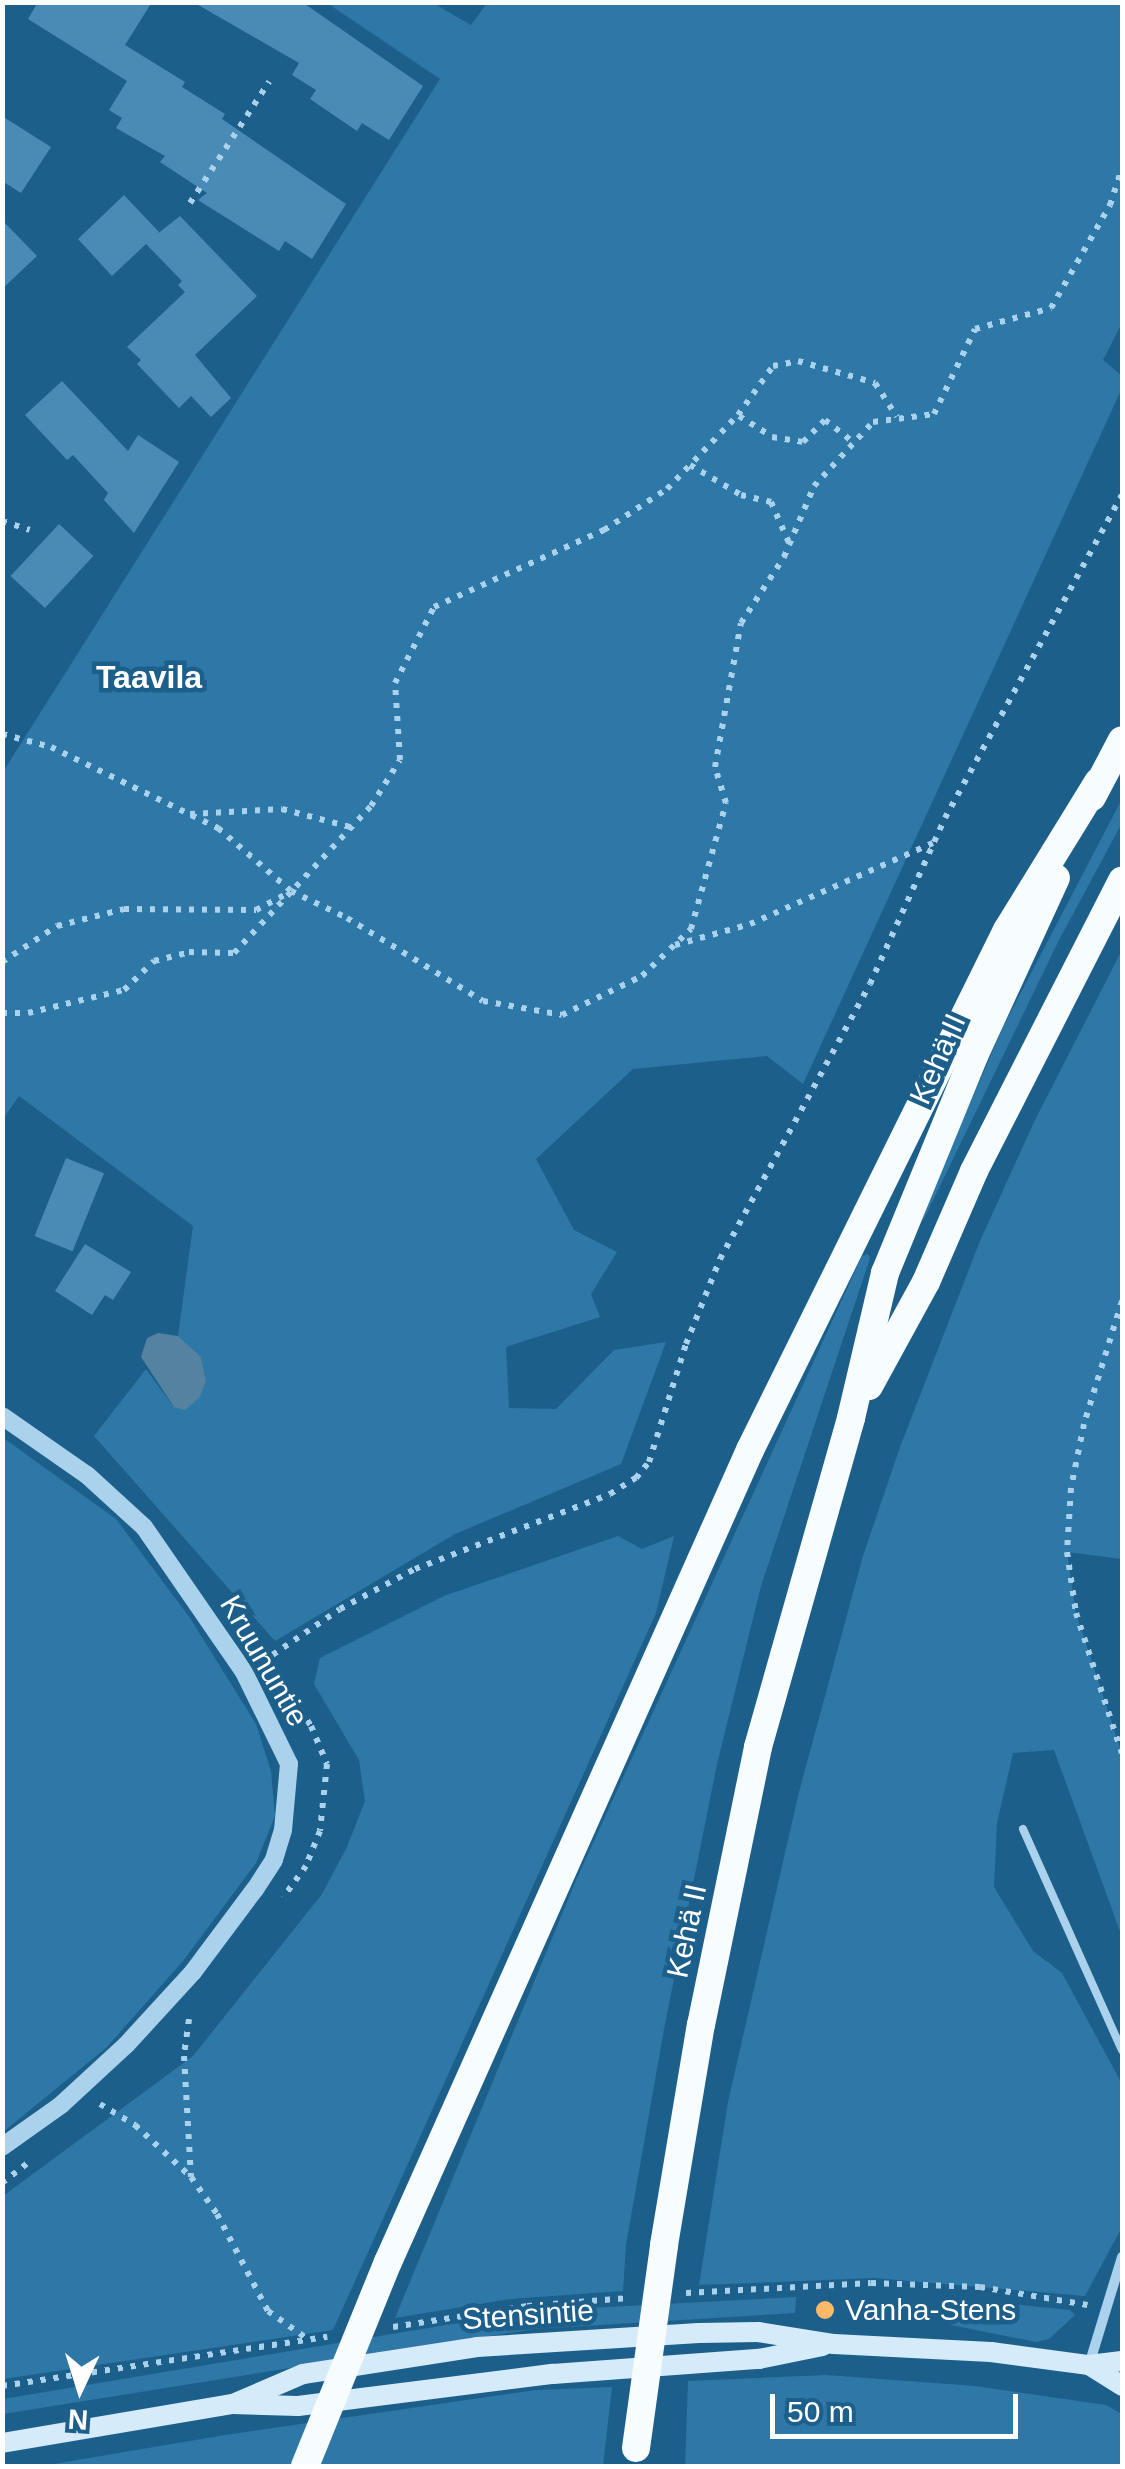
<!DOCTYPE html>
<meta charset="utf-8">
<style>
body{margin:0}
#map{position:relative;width:1125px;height:2469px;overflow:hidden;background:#1d5f8b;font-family:Arial,sans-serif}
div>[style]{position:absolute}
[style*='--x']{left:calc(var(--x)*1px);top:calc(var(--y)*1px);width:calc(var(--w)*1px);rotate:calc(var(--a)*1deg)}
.green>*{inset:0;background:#2e78a7}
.water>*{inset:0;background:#5482a0}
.building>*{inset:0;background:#4a8bb5;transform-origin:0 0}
.path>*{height:6px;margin-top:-3px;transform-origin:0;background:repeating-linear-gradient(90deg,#aad2ec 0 5px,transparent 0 13px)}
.service>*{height:8px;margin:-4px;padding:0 4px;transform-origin:4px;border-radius:4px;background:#aad2ec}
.minor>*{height:10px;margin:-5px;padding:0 5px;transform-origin:5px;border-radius:5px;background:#aad2ec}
.tertiary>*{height:18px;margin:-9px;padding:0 9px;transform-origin:9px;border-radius:9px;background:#aad2ec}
.secondary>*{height:20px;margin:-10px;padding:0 10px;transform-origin:10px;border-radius:10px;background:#d6ebf9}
.trunk>*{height:28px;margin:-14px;padding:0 14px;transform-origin:14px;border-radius:14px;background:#f7fcff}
.trunk-bridge>*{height:28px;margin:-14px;padding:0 14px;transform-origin:14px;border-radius:14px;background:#f7fcff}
.dots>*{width:28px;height:28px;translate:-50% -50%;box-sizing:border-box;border:5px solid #1d5f8b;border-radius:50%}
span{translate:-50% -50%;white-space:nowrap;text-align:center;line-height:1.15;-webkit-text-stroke:9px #1d5f8b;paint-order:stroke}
.street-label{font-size:30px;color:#fff}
.poi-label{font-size:30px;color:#fff}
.left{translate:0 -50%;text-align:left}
.neighbourhood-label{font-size:32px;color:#fff;font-weight:700}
.frame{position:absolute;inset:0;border:5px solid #fff;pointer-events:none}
.north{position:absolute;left:30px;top:2339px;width:100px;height:100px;-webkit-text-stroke:8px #1d5f8b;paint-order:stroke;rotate:184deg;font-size:28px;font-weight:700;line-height:40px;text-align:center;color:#fff}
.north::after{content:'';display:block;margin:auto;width:35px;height:45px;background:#fff;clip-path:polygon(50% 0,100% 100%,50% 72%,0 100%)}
.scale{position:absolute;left:770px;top:2394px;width:248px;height:45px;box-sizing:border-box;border:5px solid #fff;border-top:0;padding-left:12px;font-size:30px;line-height:35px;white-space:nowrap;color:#fff;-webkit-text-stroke:8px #1d5f8b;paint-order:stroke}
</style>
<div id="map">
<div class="green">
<div style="clip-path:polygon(488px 2px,1122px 3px,1122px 323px,1103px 360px,1122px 376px,1122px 388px,803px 1084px,767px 1056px,633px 1069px,536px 1159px,574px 1230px,617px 1252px,591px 1294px,600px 1317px,506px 1347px,509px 1408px,556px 1409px,614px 1350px,666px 1342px,621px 1464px,455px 1534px,275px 1641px,94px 1436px,146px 1369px,173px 1406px,200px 1397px,206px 1381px,201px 1358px,178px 1336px,193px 1226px,19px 1096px,3px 1119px,3px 772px,440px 79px,327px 3px,433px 3px,471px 25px)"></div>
<div style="clip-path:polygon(1122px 799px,1122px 823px,1059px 940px,923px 1221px,924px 1209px,1004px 1025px)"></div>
<div style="clip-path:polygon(1122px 950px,1122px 1559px,1067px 1552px,1076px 1613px,1122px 1754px,1122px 1937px,1054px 1750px,1013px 1753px,997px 1823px,994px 1887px,1033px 1951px,1062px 1973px,1122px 2084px,1122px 2227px,1085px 2296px,874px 2278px,699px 2285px,728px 2102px,799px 1792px,863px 1556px,900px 1447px,980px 1241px,1034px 1122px)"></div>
<div style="clip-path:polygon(868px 1254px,870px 1258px,761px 1586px,717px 1764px,664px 2029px,626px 2245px,623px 2291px,510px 2299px,395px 2318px,577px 1878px,862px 1256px)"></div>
<div style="clip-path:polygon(2px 1437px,116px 1519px,190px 1618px,256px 1724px,271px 1771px,275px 1816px,256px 1863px,183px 1961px,106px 2048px,3px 2132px)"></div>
<div style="clip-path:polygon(618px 1536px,642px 1549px,674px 1536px,656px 1613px,333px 2330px,3px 2379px,3px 2196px,193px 2056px,322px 1894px,347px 1847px,365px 1801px,359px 1760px,314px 1684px,320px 1658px,444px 1596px)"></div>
<div style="clip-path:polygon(796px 2297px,795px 2313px,534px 2329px,3px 2414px,3px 2399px,446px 2325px,551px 2310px)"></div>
<div style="clip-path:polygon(952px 2298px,1070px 2310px,1075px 2315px,1049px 2339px,1036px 2342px,951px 2325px)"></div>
<div style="clip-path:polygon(826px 2375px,975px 2386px,1106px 2405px,1122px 2414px,1122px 2466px,685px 2466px,688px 2381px)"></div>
<div style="clip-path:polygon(612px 2387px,603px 2466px,42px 2466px,225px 2435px,536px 2390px)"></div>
</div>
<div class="water">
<div style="clip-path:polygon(158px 1333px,178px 1336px,201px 1357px,206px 1381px,200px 1397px,185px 1410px,174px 1407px,141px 1357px,147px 1338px)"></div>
</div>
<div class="building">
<div style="clip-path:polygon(38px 2px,152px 2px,125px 45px,185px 82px,182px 87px,225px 114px,222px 119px,346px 204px,312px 259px,285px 241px,279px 251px,198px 200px,207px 193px,160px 162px,165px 156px,116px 128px,122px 118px,109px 110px,127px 81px,28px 19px)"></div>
<div style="clip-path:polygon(193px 2px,302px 2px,423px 86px,389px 140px,362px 123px,357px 131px,310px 99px,316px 90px,292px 75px,299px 63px)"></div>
<div style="clip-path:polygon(2px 116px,51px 147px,21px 193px,2px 181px)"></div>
<div style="clip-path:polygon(124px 195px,159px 232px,156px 235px,180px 216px,257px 296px,195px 355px,231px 398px,211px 417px,191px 396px,179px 408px,137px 364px,141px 360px,127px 347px,185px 292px,178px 285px,182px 281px,146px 244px,112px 276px,78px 239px)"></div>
<div style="clip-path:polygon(2px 220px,37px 256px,2px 289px)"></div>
<div style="clip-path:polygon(62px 381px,128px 451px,138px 435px,179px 462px,134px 533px,104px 500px,108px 493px,73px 455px,67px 460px,25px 415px)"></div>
<div style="left:59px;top:524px;width:47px;height:71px;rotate:43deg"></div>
<div style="left:66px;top:1158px;width:41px;height:84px;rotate:22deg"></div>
<div style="clip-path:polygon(85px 1244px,131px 1272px,113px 1300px,105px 1295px,92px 1315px,55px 1291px)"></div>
</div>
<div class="path">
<div style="--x:190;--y:203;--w:145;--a:-56.9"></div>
<div style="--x:739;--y:416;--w:39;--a:32"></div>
<div style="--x:772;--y:437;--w:31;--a:9"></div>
<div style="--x:803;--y:442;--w:31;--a:-45"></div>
<div style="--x:825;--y:420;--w:37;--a:38"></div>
<div style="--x:690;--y:465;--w:59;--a:30.5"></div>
<div style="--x:741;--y:495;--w:31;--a:13"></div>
<div style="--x:771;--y:502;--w:47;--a:66.2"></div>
<div style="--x:2;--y:521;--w:29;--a:18"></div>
<div style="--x:2;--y:734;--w:51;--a:14.9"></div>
<div style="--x:51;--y:747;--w:186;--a:25.9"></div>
<div style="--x:218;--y:828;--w:96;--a:40.8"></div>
<div style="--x:291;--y:891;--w:62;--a:25.7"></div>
<div style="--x:347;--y:918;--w:159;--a:31.4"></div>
<div style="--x:483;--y:1001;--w:80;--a:10"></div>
<div style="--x:562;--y:1015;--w:89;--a:-26"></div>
<div style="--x:642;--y:976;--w:68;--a:-43.8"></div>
<div style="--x:691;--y:929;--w:131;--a:-74.5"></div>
<div style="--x:726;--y:803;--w:38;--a:-107"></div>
<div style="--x:715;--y:767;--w:146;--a:-79.8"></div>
<div style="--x:741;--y:623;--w:79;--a:-56.9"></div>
<div style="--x:784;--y:557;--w:77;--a:-67.1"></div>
<div style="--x:814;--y:486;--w:87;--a:-47.3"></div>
<div style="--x:873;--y:422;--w:62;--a:-7.5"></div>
<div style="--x:934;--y:414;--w:94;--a:-64.2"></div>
<div style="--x:975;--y:329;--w:79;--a:-15.4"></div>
<div style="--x:1051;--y:308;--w:119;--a:-60.2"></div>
<div style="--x:1110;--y:205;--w:39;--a:-72"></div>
<div style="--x:190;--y:814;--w:92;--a:-3.1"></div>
<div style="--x:282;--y:809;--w:70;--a:14.8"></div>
<div style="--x:675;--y:945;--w:78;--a:-15.6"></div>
<div style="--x:750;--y:924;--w:200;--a:-23.9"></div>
<div style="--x:2;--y:962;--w:66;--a:-33.2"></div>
<div style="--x:57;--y:926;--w:69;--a:-14.2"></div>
<div style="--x:124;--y:909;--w:132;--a:0.4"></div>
<div style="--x:256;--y:910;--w:34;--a:-28"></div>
<div style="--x:2;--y:1013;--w:26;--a:0"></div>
<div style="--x:28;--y:1013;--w:99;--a:-13.5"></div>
<div style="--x:124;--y:990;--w:42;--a:-44"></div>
<div style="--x:154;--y:961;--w:36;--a:-14"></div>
<div style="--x:189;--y:952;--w:45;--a:1.3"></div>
<div style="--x:234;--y:953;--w:201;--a:-47"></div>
<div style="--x:371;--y:806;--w:54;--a:-57.8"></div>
<div style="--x:400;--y:760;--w:77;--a:-93.7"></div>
<div style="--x:395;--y:683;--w:85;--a:-62.8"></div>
<div style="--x:434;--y:607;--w:187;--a:-24.4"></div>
<div style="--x:604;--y:530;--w:75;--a:-33.1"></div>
<div style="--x:667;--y:489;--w:103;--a:-46.2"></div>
<div style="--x:738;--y:415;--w:60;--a:-54.5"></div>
<div style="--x:773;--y:366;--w:25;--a:-11"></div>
<div style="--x:798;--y:361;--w:80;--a:15.9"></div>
<div style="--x:875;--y:383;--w:40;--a:57.1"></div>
<div style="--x:1122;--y:1301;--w:129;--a:107.2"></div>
<div style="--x:1084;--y:1424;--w:65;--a:101.5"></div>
<div style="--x:1071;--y:1488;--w:64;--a:93.6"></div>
<div style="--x:1067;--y:1552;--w:62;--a:81.6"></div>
<div style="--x:1076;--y:1613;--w:148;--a:71.9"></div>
<div style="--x:262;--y:1662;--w:94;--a:-34.2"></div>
<div style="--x:340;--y:1609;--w:85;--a:-28.1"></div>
<div style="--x:415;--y:1569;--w:209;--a:-21"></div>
<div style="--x:610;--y:1494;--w:31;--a:-32"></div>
<div style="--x:636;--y:1478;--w:21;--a:-51"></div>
<div style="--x:649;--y:1462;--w:124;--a:-72.6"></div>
<div style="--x:686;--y:1344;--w:92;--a:-68.2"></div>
<div style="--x:720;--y:1259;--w:313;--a:-61.4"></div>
<div style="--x:870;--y:984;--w:182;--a:-65.7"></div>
<div style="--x:945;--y:818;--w:368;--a:-61.3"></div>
<div style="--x:272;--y:1666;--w:72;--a:57"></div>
<div style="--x:311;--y:1726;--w:41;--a:67.2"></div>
<div style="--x:327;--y:1764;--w:67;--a:96"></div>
<div style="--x:320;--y:1831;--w:38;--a:112"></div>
<div style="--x:306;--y:1866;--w:39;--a:126"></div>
<div style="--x:189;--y:2019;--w:37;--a:98"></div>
<div style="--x:184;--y:2056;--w:121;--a:86.7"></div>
<div style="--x:100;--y:2104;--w:41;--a:31"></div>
<div style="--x:135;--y:2125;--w:76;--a:42.9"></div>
<div style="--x:191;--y:2177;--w:45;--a:54.9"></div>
<div style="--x:217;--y:2214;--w:110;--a:62.3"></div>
<div style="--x:268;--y:2311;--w:50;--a:35.3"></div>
<div style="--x:2;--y:2183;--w:34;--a:-38"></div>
<div style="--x:686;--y:2293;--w:185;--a:-3.1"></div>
<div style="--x:871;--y:2283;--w:109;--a:2.1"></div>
<div style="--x:980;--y:2287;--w:109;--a:9.5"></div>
<div style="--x:393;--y:2327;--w:136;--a:-8.9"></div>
<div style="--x:527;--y:2306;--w:102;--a:-4.5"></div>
<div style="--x:2;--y:2386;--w:329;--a:-8.6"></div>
</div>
<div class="service">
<div style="--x:1023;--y:1829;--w:242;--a:65.9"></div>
</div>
<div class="minor">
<div style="--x:1089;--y:2365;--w:113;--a:-73"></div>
</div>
<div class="tertiary">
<div style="--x:2;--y:1416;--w:103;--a:34.8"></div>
<div style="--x:87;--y:1475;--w:77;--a:42.4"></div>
<div style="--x:144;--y:1527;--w:176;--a:55.4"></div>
<div style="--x:244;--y:1672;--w:102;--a:63.9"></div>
<div style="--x:289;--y:1764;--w:66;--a:95.2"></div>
<div style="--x:283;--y:1830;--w:31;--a:107"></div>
<div style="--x:274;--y:1860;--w:35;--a:123"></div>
<div style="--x:255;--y:1889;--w:104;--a:126.8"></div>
<div style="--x:193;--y:1972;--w:99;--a:132.5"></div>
<div style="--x:126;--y:2045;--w:88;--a:137.3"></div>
<div style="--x:61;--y:2105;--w:72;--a:144.6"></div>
</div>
<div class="secondary">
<div style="--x:1089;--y:2365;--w:39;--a:32"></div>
<div style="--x:233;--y:2404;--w:76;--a:-23.2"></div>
<div style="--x:303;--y:2374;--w:176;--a:-8.8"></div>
<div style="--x:477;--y:2347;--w:222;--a:-3.6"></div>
<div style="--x:699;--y:2333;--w:59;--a:-1"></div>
<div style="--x:758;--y:2332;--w:77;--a:9"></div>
<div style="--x:834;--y:2344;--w:157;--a:2.9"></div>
<div style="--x:991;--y:2352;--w:99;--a:7.6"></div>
<div style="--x:1089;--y:2365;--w:33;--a:-7"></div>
<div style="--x:2;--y:2443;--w:234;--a:-9.6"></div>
<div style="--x:233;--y:2404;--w:65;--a:1.8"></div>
<div style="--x:298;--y:2406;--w:257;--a:-7.2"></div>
<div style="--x:553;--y:2374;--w:207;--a:-4.2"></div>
<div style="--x:759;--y:2359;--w:65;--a:-11.5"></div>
</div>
<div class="trunk">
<div style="--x:1092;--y:797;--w:64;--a:-62.2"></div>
<div style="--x:869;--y:1386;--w:119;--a:-61.3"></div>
<div style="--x:926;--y:1282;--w:121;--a:-66.6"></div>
<div style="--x:974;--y:1171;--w:326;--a:-63"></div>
<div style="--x:664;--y:2245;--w:223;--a:-80.5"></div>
<div style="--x:701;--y:2025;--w:284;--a:-78.4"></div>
<div style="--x:758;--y:1747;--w:342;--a:-74.2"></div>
<div style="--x:851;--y:1418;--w:149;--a:-76.8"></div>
<div style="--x:885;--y:1273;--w:235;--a:-67.7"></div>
<div style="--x:974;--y:1056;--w:196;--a:-65.3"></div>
<div style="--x:388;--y:2262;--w:889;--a:-65.97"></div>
<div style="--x:750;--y:1450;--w:580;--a:-63.7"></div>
<div style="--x:1007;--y:930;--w:174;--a:-58.4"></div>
</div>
<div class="trunk-bridge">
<div style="--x:636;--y:2448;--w:205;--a:-82.1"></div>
<div style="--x:305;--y:2466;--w:220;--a:-67.9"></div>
</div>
<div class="dots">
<div style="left:825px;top:2310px;background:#fcba68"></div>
</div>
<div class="street-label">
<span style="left:938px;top:1059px;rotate:-66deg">Kehä II</span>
<span style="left:264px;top:1661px;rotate:60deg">Kruununtie</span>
<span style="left:687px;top:1931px;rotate:-78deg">Kehä II</span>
<span style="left:528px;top:2315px;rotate:-4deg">Stensintie</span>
</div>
<div class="poi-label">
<span class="left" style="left:845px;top:2310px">Vanha-Stens</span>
</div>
<div class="neighbourhood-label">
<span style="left:149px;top:677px">Taavila</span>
</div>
<div class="frame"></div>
<div class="north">N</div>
<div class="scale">50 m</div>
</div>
